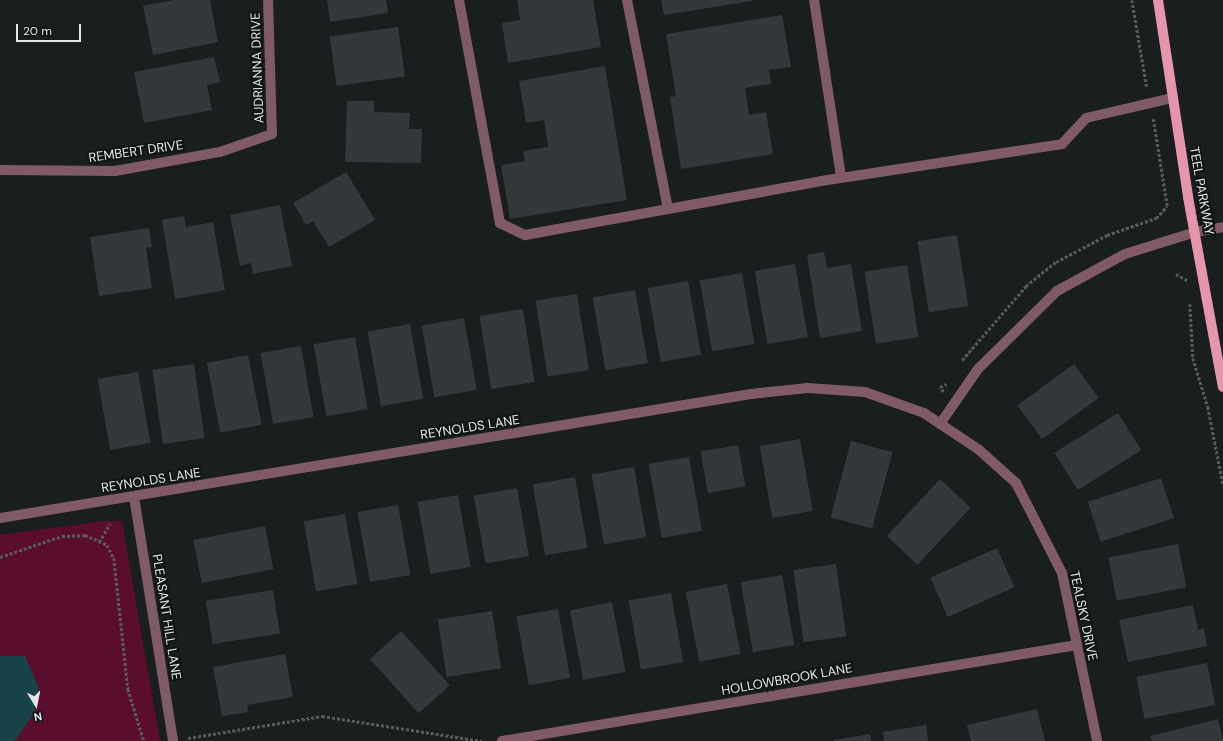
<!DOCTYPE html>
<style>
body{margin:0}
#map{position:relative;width:1223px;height:741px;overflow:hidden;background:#191e1f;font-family:"DM Sans",sans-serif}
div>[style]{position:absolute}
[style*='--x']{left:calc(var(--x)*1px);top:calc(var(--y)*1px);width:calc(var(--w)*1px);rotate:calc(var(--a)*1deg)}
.green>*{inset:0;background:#5a0d2d}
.water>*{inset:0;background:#184347}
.building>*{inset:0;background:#33393a;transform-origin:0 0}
.path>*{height:2.5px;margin-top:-1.25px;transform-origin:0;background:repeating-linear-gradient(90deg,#565b5b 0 3px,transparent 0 5px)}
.minor>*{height:10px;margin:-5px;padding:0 5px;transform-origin:5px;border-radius:5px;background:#805a64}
.major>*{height:10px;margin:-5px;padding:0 5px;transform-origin:5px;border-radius:5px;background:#e696ac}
span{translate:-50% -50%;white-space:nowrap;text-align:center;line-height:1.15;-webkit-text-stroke:4px #101516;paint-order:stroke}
.street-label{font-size:13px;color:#e3e7e7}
.north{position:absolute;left:16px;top:685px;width:40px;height:40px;-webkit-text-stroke:3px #101516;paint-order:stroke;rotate:170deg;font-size:11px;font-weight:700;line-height:16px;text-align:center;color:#e3e7e7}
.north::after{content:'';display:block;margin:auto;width:14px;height:18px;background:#e3e7e7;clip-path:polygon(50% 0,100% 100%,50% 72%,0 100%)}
.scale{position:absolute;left:16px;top:24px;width:65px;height:18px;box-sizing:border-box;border:2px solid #e3e7e7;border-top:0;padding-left:5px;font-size:12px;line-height:14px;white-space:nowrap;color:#e3e7e7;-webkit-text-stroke:3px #101516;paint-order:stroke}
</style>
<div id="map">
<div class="green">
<div style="clip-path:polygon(103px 521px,122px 521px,160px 741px,0 741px,0 535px)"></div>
</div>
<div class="water">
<div style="clip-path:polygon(0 656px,25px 656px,39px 688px,34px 713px,15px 741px,0 741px)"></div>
</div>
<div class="building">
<div style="clip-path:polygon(173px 0,210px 0,218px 42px,153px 55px,143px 6px)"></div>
<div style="clip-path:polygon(327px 0,386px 0,388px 13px,330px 22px)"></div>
<div style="clip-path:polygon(517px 0,593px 0,601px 47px,508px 63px,502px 23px,520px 20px)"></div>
<div style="clip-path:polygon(661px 0,752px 0,752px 1px,664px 15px)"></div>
<div style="clip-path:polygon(782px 15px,791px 67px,769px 70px,771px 84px,745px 88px,749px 115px,766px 112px,773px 154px,681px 169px,670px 97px,676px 96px,666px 34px)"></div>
<div style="left:398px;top:27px;width:50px;height:69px;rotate:82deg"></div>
<div style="clip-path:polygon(214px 57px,220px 82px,207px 85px,212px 110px,144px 123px,134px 72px)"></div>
<div style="clip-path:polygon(605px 66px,627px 200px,510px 219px,501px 165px,525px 161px,523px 151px,548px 147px,544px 120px,526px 123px,519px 81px)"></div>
<div style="clip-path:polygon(347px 101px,374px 101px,374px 112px,410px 113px,409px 129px,422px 129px,421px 163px,345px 162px)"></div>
<div style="clip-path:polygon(346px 172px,375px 220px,329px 247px,313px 221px,306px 225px,293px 203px)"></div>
<div style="clip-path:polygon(280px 205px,292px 266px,253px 274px,251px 263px,240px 266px,230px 215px)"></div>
<div style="clip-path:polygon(184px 216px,186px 227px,213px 222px,225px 290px,175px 299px,162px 220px)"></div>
<div style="clip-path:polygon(149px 228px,152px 247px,146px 248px,152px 288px,99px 296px,90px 237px)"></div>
<div style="left:957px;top:235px;width:72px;height:40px;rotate:81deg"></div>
<div style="clip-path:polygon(824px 252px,827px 268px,851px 264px,862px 331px,820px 338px,807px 255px)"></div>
<div style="left:795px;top:264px;width:74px;height:41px;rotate:80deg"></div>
<div style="left:907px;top:265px;width:73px;height:43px;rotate:81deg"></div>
<div style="left:742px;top:273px;width:72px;height:43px;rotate:80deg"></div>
<div style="left:688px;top:281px;width:75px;height:41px;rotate:80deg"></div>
<div style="left:635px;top:290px;width:74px;height:43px;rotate:80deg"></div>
<div style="left:577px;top:294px;width:77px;height:42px;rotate:81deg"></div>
<div style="left:523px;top:309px;width:74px;height:44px;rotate:81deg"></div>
<div style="left:464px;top:318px;width:73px;height:43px;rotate:80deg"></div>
<div style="left:410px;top:324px;width:76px;height:43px;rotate:80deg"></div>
<div style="left:355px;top:337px;width:73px;height:42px;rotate:80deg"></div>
<div style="left:301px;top:346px;width:72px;height:41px;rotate:80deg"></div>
<div style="left:248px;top:355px;width:71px;height:42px;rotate:79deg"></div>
<div style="left:194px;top:364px;width:75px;height:42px;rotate:82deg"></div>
<div style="left:1074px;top:364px;width:42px;height:70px;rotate:54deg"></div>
<div style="left:138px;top:372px;width:72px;height:41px;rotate:80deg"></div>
<div style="left:1118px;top:413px;width:44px;height:75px;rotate:58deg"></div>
<div style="left:800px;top:439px;width:73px;height:41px;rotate:80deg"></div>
<div style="left:851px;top:441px;width:43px;height:79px;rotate:15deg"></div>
<div style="left:738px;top:445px;width:42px;height:38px;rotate:80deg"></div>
<div style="left:689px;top:457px;width:75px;height:41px;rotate:80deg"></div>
<div style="left:634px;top:467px;width:71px;height:43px;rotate:80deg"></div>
<div style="left:575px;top:477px;width:72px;height:43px;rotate:80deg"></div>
<div style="left:1161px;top:478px;width:42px;height:77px;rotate:72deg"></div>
<div style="left:940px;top:479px;width:42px;height:78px;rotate:43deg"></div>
<div style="left:517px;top:488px;width:69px;height:44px;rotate:80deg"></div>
<div style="left:458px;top:495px;width:73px;height:41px;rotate:80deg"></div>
<div style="left:398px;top:505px;width:71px;height:41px;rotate:80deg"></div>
<div style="left:345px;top:514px;width:71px;height:42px;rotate:80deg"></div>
<div style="left:265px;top:526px;width:44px;height:73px;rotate:79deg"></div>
<div style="left:1178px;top:544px;width:44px;height:71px;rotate:79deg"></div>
<div style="left:997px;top:548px;width:43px;height:73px;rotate:66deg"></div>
<div style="left:836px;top:564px;width:73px;height:43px;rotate:82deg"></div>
<div style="left:782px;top:575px;width:71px;height:42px;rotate:80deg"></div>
<div style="left:727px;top:584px;width:71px;height:42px;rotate:79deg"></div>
<div style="left:273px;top:590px;width:44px;height:68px;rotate:81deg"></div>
<div style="left:671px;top:593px;width:70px;height:43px;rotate:80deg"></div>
<div style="left:612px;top:602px;width:71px;height:43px;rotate:79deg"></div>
<div style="clip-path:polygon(1193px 605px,1198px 630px,1204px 628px,1207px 646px,1128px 662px,1119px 620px)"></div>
<div style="left:558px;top:609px;width:70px;height:42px;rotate:80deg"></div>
<div style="left:492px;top:611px;width:58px;height:55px;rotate:81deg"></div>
<div style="left:401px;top:631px;width:73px;height:42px;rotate:48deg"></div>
<div style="clip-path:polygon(285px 654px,293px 697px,247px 705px,248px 712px,222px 716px,213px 667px)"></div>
<div style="left:1207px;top:663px;width:43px;height:72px;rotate:79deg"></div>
<div style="clip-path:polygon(1037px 709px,1045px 741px,971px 741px,967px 725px)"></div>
<div style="clip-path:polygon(1218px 719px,1223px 741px,1152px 741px,1150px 736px)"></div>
<div style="clip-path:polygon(926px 725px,928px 741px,884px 741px,883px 732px)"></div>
<div style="clip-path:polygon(870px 734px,871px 741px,834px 741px,834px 740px)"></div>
</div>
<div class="path">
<div style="--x:1132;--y:0;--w:89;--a:80.3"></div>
<div style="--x:1176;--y:274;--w:13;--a:29"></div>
<div style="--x:1190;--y:304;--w:54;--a:86.8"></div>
<div style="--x:1193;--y:358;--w:51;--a:73"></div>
<div style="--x:1208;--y:407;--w:78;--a:79"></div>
<div style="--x:962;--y:360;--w:98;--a:-49.1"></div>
<div style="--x:1026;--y:286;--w:38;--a:-39"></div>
<div style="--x:1056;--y:262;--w:58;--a:-27.9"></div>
<div style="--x:1107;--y:235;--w:52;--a:-19.1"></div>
<div style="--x:1156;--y:218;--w:16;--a:-47"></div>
<div style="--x:1167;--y:206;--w:88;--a:-99.1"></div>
<div style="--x:943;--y:392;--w:6;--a:-121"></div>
<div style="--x:940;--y:387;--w:7;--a:-27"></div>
<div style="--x:99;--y:542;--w:21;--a:-59"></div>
<div style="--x:0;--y:557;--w:65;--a:-18.7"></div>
<div style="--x:62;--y:536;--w:23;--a:-2"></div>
<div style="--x:85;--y:535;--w:24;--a:24"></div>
<div style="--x:107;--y:545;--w:15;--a:62"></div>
<div style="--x:114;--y:558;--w:132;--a:83.9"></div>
<div style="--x:128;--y:689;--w:54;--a:72.9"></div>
<div style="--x:188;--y:738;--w:136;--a:-9.3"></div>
<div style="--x:322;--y:716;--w:162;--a:8.9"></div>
</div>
<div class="minor">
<div style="--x:459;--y:0;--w:227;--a:79.6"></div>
<div style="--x:500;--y:223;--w:28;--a:26"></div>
<div style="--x:525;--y:235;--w:301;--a:-10.3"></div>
<div style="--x:821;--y:181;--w:244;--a:-8.7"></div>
<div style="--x:1062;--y:144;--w:35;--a:-47"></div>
<div style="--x:1086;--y:118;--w:88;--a:-13.1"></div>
<div style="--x:627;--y:0;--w:213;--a:78.9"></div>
<div style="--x:814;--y:0;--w:179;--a:81.3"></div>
<div style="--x:0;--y:170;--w:115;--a:0.5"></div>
<div style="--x:115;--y:171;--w:107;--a:-10.3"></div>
<div style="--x:220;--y:152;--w:55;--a:-19.1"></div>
<div style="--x:272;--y:134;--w:134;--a:-91.7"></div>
<div style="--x:940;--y:424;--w:67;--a:-55.4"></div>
<div style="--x:978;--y:369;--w:111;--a:-44.6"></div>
<div style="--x:1057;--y:291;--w:77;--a:-28.6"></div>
<div style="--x:1125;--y:254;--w:73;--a:-17.4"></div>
<div style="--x:1195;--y:232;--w:28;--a:-10"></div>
<div style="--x:134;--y:497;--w:247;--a:80.9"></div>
<div style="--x:0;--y:518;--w:761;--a:-9.38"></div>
<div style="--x:751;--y:394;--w:57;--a:-6"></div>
<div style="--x:808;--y:388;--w:57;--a:4"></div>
<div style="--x:865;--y:392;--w:63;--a:19.6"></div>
<div style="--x:924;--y:413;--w:65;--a:33.7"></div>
<div style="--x:978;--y:449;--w:51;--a:41.8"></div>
<div style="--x:1016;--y:483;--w:101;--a:62.9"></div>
<div style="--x:1062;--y:573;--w:172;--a:78.2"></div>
<div style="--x:502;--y:741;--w:583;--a:-9.48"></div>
</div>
<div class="major">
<div style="--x:1158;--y:0;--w:199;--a:81.3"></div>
<div style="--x:1188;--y:197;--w:193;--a:79.6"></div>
</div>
<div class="street-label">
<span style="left:258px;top:68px;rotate:-92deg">AUDRIANNA DRIVE</span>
<span style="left:136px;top:152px;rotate:-8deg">REMBERT DRIVE</span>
<span style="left:1201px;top:191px;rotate:80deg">TEEL PARKWAY</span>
<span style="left:470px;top:428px;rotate:-9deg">REYNOLDS LANE</span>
<span style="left:151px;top:481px;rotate:-9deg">REYNOLDS LANE</span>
<span style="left:1083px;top:616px;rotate:78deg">TEALSKY DRIVE</span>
<span style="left:166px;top:617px;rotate:81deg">PLEASANT HILL LANE</span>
<span style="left:787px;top:680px;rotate:-10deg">HOLLOWBROOK LANE</span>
</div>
<div class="north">N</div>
<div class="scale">20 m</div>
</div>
